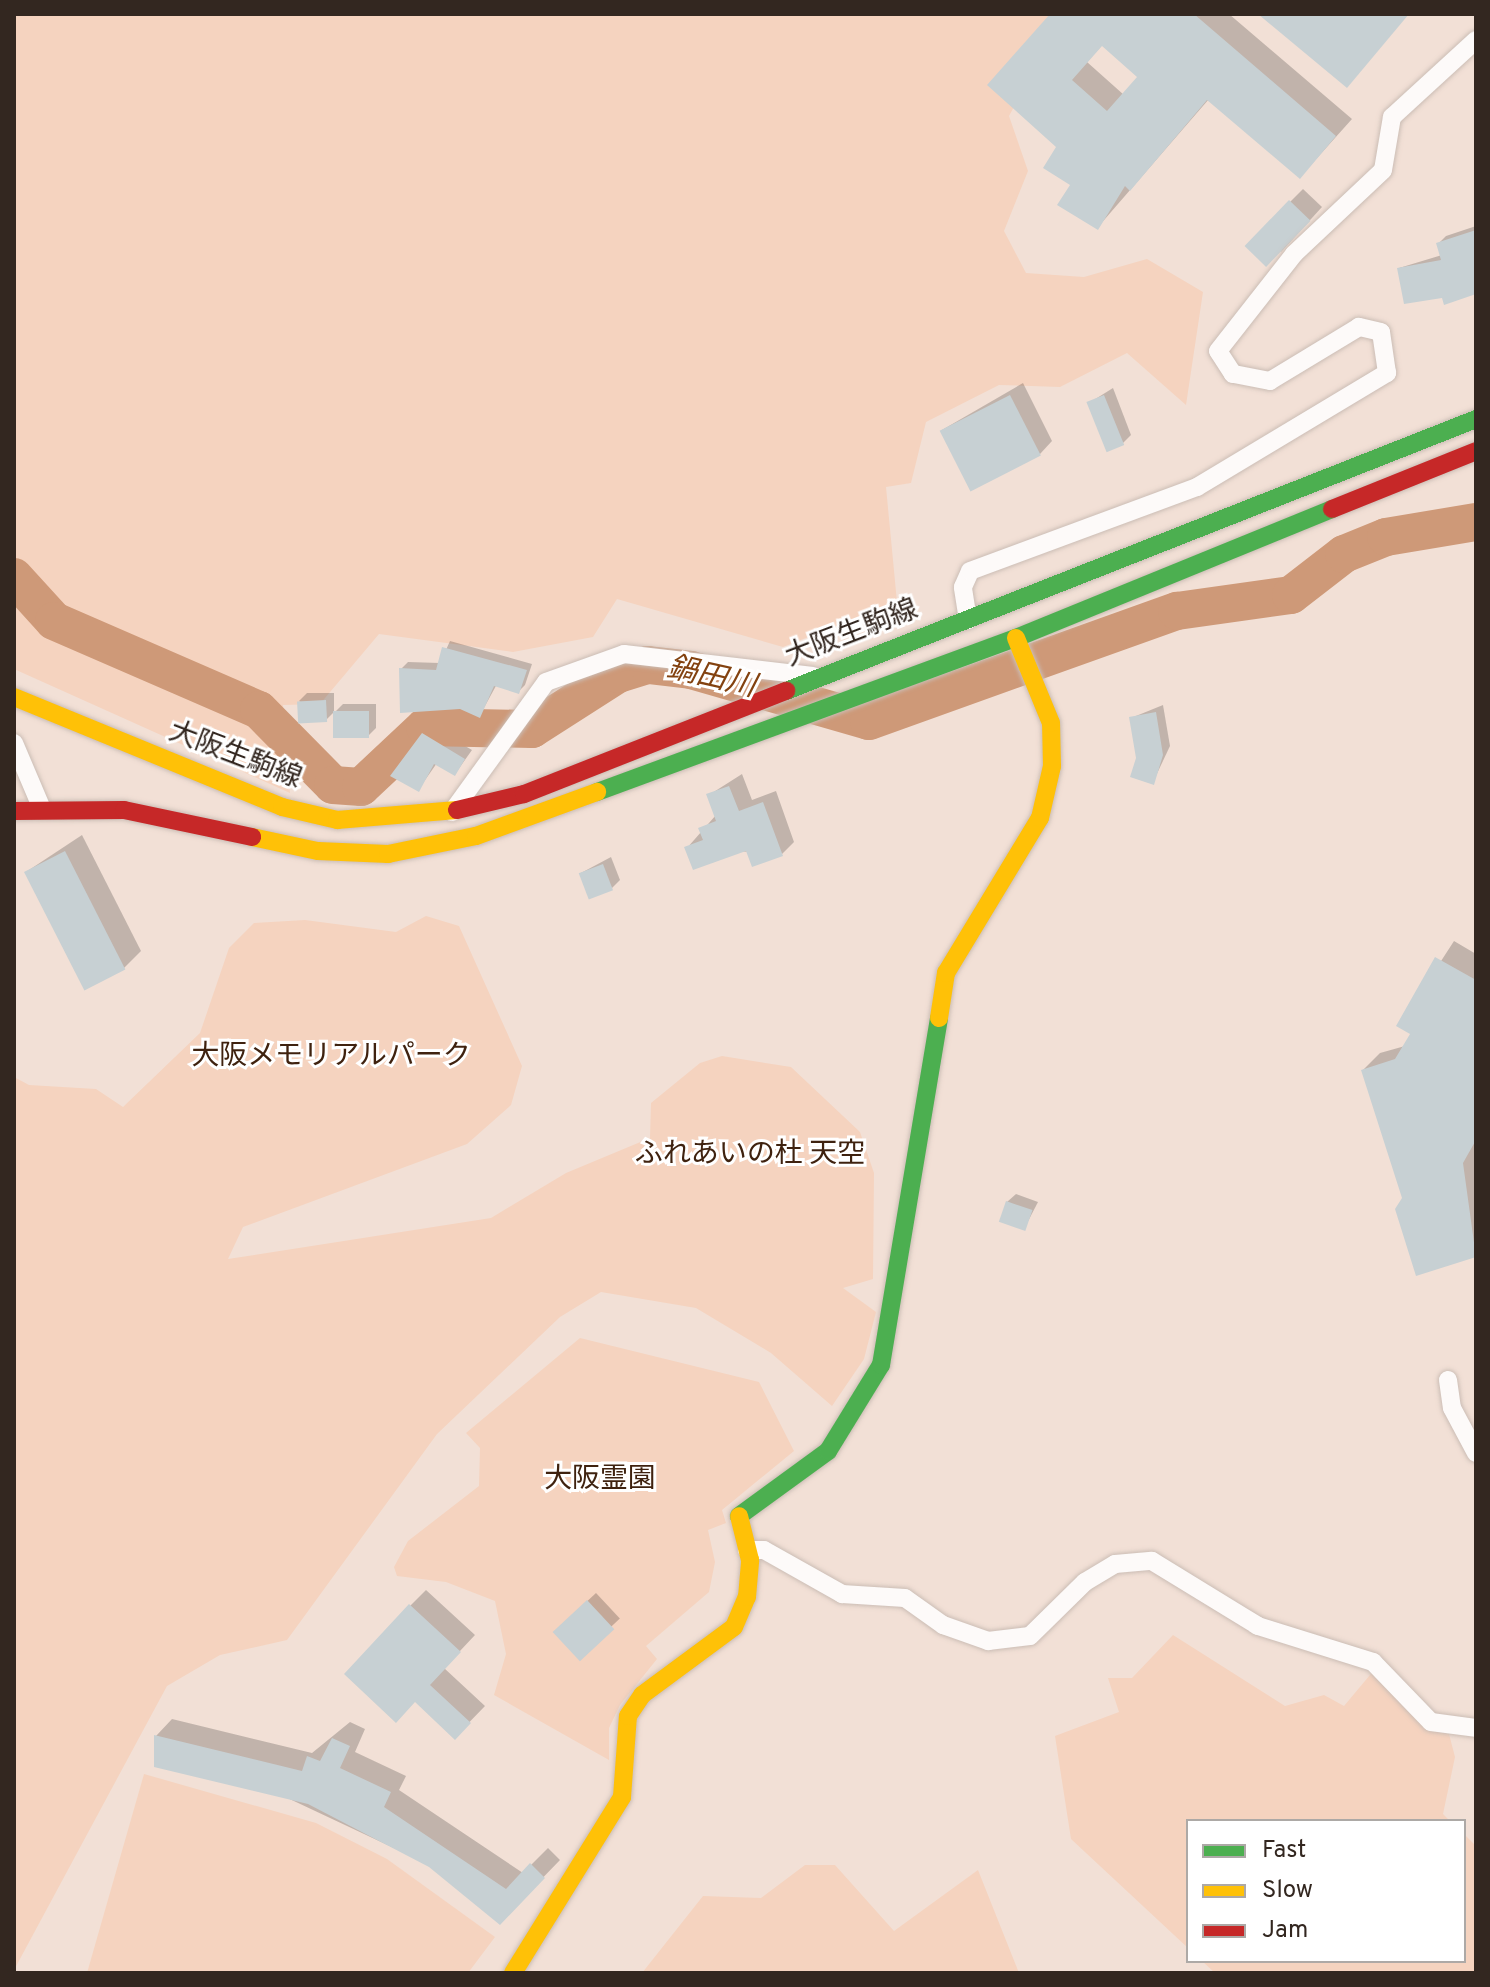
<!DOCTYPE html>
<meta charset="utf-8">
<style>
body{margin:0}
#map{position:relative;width:1490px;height:1987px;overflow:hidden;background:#f2e0d6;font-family:Overpass,"Noto Sans JP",sans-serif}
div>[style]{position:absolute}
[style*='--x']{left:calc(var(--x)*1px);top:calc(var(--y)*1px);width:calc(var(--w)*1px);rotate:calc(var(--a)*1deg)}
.green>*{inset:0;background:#f5d3bf}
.shadow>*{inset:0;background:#0003;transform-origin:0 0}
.river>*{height:38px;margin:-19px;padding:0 19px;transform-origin:19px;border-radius:19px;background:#ce9978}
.building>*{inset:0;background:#c7d0d3;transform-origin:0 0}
.roads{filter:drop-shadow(0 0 2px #cbbdb5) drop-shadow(0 0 2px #cbbdb5)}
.street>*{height:18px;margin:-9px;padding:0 9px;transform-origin:9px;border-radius:9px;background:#fdfaf9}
.fast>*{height:18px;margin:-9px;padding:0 9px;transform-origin:9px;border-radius:9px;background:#4caf50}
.slow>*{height:18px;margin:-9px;padding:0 9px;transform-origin:9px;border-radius:9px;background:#ffc107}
.jam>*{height:18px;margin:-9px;padding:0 9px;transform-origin:9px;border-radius:9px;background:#c62828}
span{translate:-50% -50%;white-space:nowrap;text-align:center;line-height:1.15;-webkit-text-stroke:6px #fff;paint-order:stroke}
.street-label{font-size:28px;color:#332720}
.park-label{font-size:28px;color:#3f220f}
.water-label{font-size:30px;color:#834210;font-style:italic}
.frame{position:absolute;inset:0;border:16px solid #332720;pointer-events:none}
.legend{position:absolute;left:1186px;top:1819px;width:280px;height:144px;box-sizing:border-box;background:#fff;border:2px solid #ada9a6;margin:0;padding:10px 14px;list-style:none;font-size:24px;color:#332720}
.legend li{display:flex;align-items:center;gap:16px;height:40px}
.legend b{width:40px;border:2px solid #ada9a6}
</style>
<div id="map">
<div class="green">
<div style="clip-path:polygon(14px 14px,1094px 14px,1038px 63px,1009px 116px,1028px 171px,1004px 231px,1026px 273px,1084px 277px,1147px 259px,1203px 292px,1186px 405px,1127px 353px,1060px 387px,999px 385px,926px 422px,911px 483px,886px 487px,897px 602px,783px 647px,617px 599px,593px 637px,513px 652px,379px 634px,320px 704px,283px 705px,290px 793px,14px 669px)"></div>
<div style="clip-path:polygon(426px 916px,459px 926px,522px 1066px,511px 1105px,467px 1144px,243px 1227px,228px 1259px,491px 1218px,566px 1173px,650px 1138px,651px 1103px,700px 1063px,722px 1056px,791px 1067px,860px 1132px,874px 1173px,873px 1279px,843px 1288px,876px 1312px,864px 1359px,832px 1406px,771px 1353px,696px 1308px,601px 1292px,560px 1317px,437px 1434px,287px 1640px,220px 1655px,167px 1686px,14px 1970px,14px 1077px,29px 1085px,96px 1089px,123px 1107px,200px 1033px,229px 948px,254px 923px,305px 920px,396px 932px)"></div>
<div style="clip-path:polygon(580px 1338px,759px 1382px,794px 1451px,722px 1510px,726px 1523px,708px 1530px,715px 1562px,709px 1592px,646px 1646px,657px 1659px,620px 1705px,609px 1728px,609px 1760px,494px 1695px,506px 1654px,495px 1601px,446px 1582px,397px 1576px,394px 1567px,408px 1541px,479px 1486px,480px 1448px,466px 1433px)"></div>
<div style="clip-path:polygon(1173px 1635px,1285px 1706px,1324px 1695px,1344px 1706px,1375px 1669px,1433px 1731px,1449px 1734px,1455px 1757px,1443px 1814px,1450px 1821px,1188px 1821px,1188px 1948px,1071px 1839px,1055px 1736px,1119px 1712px,1108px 1678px,1132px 1678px)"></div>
<div style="clip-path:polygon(144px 1774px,316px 1823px,387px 1859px,495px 1937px,468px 1973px,87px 1973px)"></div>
<div style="clip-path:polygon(1464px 1834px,1476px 1846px,1476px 1973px,1215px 1973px,1202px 1961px,1464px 1961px)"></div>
<div style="clip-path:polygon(805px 1865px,835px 1865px,894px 1931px,978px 1870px,1019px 1973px,642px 1973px,703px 1896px,761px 1898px)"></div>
</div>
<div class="shadow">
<div style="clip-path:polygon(evenodd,1053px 14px,1229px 14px,1352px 119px,1300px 177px,1209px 99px,1098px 227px,1059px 146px,1053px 14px,1103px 44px,1140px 77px,1124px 95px,1087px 62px,1103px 44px)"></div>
<div style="clip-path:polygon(1303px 189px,1322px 207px,1281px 252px,1290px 202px)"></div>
<div style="clip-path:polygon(1476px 226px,1476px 292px,1443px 296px,1399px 268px,1442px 255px,1438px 244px,1446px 236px)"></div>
<div style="clip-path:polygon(1023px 383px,1052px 441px,1040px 454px,942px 430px)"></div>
<div style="clip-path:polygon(1113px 388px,1131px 435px,1123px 443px,1089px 403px)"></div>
<div style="clip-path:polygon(450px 641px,532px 664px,525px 685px,518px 692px,497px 684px,480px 715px,401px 669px,408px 662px,440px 663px)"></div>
<div style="clip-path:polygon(307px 693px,334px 693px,334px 712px,326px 720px,299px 701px)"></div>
<div style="clip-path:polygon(343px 704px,376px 704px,376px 728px,368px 736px,335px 712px)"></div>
<div style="clip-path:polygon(1163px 705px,1170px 746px,1153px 782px,1138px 758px,1131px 718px)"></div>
<div style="clip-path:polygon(431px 726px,472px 750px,455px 774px,437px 763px,418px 790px,423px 735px)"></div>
<div style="clip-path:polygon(742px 774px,752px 800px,776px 791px,794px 842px,782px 854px,687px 848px,716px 815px,709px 795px)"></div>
<div style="clip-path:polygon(82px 835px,141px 951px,124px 968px,26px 872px)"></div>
<div style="clip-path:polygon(611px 857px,620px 880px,612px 888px,581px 873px)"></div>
<div style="clip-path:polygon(1454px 941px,1476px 954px,1476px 1255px,1418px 1273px,1404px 1198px,1363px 1070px,1380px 1053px,1405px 1046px,1413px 1033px,1399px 1026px)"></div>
<div style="clip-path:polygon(1016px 1194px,1038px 1202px,1024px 1229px,1007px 1202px)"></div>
<div style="clip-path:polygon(426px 1590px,475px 1635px,444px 1668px,485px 1706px,455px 1737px,415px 1700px,410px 1606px)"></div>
<div style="left:596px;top:1593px;width:35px;height:57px;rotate:47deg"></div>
<div style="clip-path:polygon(172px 1719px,312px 1753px,350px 1722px,365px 1729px,355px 1752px,406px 1776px,399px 1790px,523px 1873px,548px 1848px,560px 1860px,500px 1922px,430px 1865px,156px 1736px)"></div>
</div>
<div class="river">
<div style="--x:14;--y:577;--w:59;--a:47.7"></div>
<div style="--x:54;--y:621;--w:223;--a:23.5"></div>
<div style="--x:259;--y:710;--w:105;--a:45.4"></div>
<div style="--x:333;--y:785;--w:28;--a:4"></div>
<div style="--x:361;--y:787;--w:88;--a:-43.2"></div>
<div style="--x:425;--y:727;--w:107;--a:1.1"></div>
<div style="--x:532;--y:729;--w:102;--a:-32.6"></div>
<div style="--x:618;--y:674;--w:31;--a:-17"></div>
<div style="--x:648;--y:665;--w:43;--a:6.6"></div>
<div style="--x:691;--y:670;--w:185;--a:16"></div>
<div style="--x:869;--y:721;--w:327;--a:-19.7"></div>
<div style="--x:1177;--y:611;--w:115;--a:-8"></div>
<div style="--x:1291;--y:595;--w:67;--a:-37.7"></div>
<div style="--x:1344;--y:554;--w:45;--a:-22"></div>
<div style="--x:1386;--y:537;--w:91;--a:-9.5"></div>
</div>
<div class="building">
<div style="clip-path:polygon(evenodd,1050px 14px,1194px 14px,1336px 136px,1300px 179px,1207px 100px,1130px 191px,1125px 186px,1098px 230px,1057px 205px,1070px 185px,1043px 168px,1056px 147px,987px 85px,1050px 14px,1102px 46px,1137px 77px,1107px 111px,1072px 80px,1102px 46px)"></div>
<div style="clip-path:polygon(1258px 14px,1409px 14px,1347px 88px)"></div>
<div style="left:1289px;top:200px;width:30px;height:64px;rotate:44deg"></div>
<div style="clip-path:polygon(1476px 230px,1476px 294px,1444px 305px,1442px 298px,1404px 304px,1397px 268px,1441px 260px,1436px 243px)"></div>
<div style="left:1010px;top:395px;width:68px;height:79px;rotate:63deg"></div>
<div style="left:1104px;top:395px;width:54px;height:19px;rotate:68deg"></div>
<div style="clip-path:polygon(442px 647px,527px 670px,519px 694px,494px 686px,480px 718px,460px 709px,400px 713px,399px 668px,436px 670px)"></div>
<div style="left:326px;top:700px;width:22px;height:29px;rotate:87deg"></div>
<div style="left:333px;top:711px;width:36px;height:27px"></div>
<div style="clip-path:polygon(1156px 712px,1163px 755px,1154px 785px,1130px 777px,1136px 758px,1129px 717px)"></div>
<div style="clip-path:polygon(422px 733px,465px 759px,455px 776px,434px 764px,419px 792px,390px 776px)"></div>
<div style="clip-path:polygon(729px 786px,739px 811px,763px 802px,783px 856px,752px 867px,746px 851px,693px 870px,684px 847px,703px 840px,698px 828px,716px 821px,706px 794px)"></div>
<div style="left:65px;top:851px;width:133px;height:46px;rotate:63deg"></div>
<div style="left:603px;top:864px;width:28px;height:26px;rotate:69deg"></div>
<div style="clip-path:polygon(1435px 957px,1476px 980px,1476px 1140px,1463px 1163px,1476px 1257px,1416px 1276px,1395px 1209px,1402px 1198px,1361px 1070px,1395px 1059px,1410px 1034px,1396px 1026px)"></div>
<div style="left:1006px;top:1201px;width:28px;height:22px;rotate:19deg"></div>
<div style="left:587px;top:1600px;width:40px;height:47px;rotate:47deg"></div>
<div style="clip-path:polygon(409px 1604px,461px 1652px,430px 1685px,471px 1723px,455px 1740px,415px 1702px,396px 1723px,344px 1674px)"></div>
<div style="clip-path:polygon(154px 1735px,302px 1771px,307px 1756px,320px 1761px,332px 1738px,350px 1746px,340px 1768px,391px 1792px,384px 1807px,506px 1889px,530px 1863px,545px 1878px,500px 1925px,429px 1867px,308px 1804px,154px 1767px)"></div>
</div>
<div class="roads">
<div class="street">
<div style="--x:968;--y:620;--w:33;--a:-99"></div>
<div style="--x:963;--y:587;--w:17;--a:-66"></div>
<div style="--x:970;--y:571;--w:242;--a:-20.3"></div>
<div style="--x:1197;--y:487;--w:222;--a:-31"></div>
<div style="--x:1387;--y:373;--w:41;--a:-98.3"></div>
<div style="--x:1381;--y:332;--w:23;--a:-167"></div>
<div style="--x:1359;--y:327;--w:104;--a:148.8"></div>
<div style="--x:1270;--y:381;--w:38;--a:-169"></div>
<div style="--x:1233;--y:374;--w:27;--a:-123"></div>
<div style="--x:1218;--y:351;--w:123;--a:-51.9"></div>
<div style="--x:1294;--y:254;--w:122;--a:-43.3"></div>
<div style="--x:1383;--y:170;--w:54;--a:-80.4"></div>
<div style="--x:1392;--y:117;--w:114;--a:-42.5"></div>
<div style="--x:14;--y:743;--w:72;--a:67"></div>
<div style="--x:452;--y:812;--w:160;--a:-54.1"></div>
<div style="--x:546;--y:682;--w:83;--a:-19.7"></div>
<div style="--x:624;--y:654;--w:190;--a:6.6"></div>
<div style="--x:1448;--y:1380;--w:28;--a:82"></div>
<div style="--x:1452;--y:1408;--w:51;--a:61.9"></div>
<div style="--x:747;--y:1550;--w:17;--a:0"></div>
<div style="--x:764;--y:1550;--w:90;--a:29.4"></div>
<div style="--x:842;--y:1594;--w:63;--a:3.6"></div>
<div style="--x:905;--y:1598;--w:47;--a:35.4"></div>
<div style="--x:943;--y:1625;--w:48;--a:19.6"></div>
<div style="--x:988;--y:1641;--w:42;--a:-6.8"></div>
<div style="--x:1030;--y:1636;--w:77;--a:-44.5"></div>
<div style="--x:1085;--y:1582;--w:35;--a:-31"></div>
<div style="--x:1115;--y:1564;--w:37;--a:-5"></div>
<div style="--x:1152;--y:1561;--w:124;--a:31.5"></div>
<div style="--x:1258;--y:1626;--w:121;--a:17.4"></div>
<div style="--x:1373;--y:1662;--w:83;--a:46"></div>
<div style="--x:1431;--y:1722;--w:45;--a:7.6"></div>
</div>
<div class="fast">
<div style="--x:786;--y:691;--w:742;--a:-21.51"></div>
<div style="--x:597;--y:792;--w:446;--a:-20.2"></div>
<div style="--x:1016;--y:638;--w:341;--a:-22.2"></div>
<div style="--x:739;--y:1516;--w:110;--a:-36.1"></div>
<div style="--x:828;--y:1451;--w:101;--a:-58.4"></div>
<div style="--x:881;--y:1365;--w:352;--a:-80.5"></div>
</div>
<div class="slow">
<div style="--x:14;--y:697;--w:290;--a:22.3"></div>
<div style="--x:282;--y:807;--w:57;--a:13.3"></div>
<div style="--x:337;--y:820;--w:120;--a:-4.8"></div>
<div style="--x:252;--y:837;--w:67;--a:12"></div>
<div style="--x:318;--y:851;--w:70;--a:2.5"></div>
<div style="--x:388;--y:854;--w:90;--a:-11.6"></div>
<div style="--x:476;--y:836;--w:129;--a:-20"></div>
<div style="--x:939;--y:1018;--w:46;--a:-81.2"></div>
<div style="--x:946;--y:973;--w:181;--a:-58.8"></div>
<div style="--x:1040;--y:818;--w:53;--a:-77"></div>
<div style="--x:1052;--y:766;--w:43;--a:-91.3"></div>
<div style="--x:1051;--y:723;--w:92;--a:-112.4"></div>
<div style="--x:513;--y:1973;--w:207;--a:-58.2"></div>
<div style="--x:622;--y:1797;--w:81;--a:-85.8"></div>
<div style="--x:628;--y:1716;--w:25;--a:-56"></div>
<div style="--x:642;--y:1695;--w:114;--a:-36.5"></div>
<div style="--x:734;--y:1627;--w:33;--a:-67"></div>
<div style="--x:747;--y:1597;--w:37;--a:-85"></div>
<div style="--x:750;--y:1560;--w:45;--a:-104"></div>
</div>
<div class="jam">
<div style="--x:1332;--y:509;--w:155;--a:-21.9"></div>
<div style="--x:457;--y:810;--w:69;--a:-13.4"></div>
<div style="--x:524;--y:794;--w:282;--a:-21.5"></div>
<div style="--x:14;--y:811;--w:110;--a:-0.5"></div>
<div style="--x:124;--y:810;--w:131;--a:11.9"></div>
</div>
</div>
<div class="street-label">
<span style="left:852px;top:634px;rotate:-21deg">大阪生駒線</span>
<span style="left:235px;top:756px;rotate:21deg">大阪生駒線</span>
</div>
<div class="park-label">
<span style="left:331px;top:1057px">大阪メモリアルパーク</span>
<span style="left:750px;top:1155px">ふれあいの杜 天空</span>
<span style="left:600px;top:1480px">大阪霊園</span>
</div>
<div class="water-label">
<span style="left:711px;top:679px;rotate:13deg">鍋田川</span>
</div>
<div class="frame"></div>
<ul class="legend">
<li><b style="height:10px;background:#4caf50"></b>Fast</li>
<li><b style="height:10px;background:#ffc107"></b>Slow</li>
<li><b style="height:10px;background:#c62828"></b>Jam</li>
</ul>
</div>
